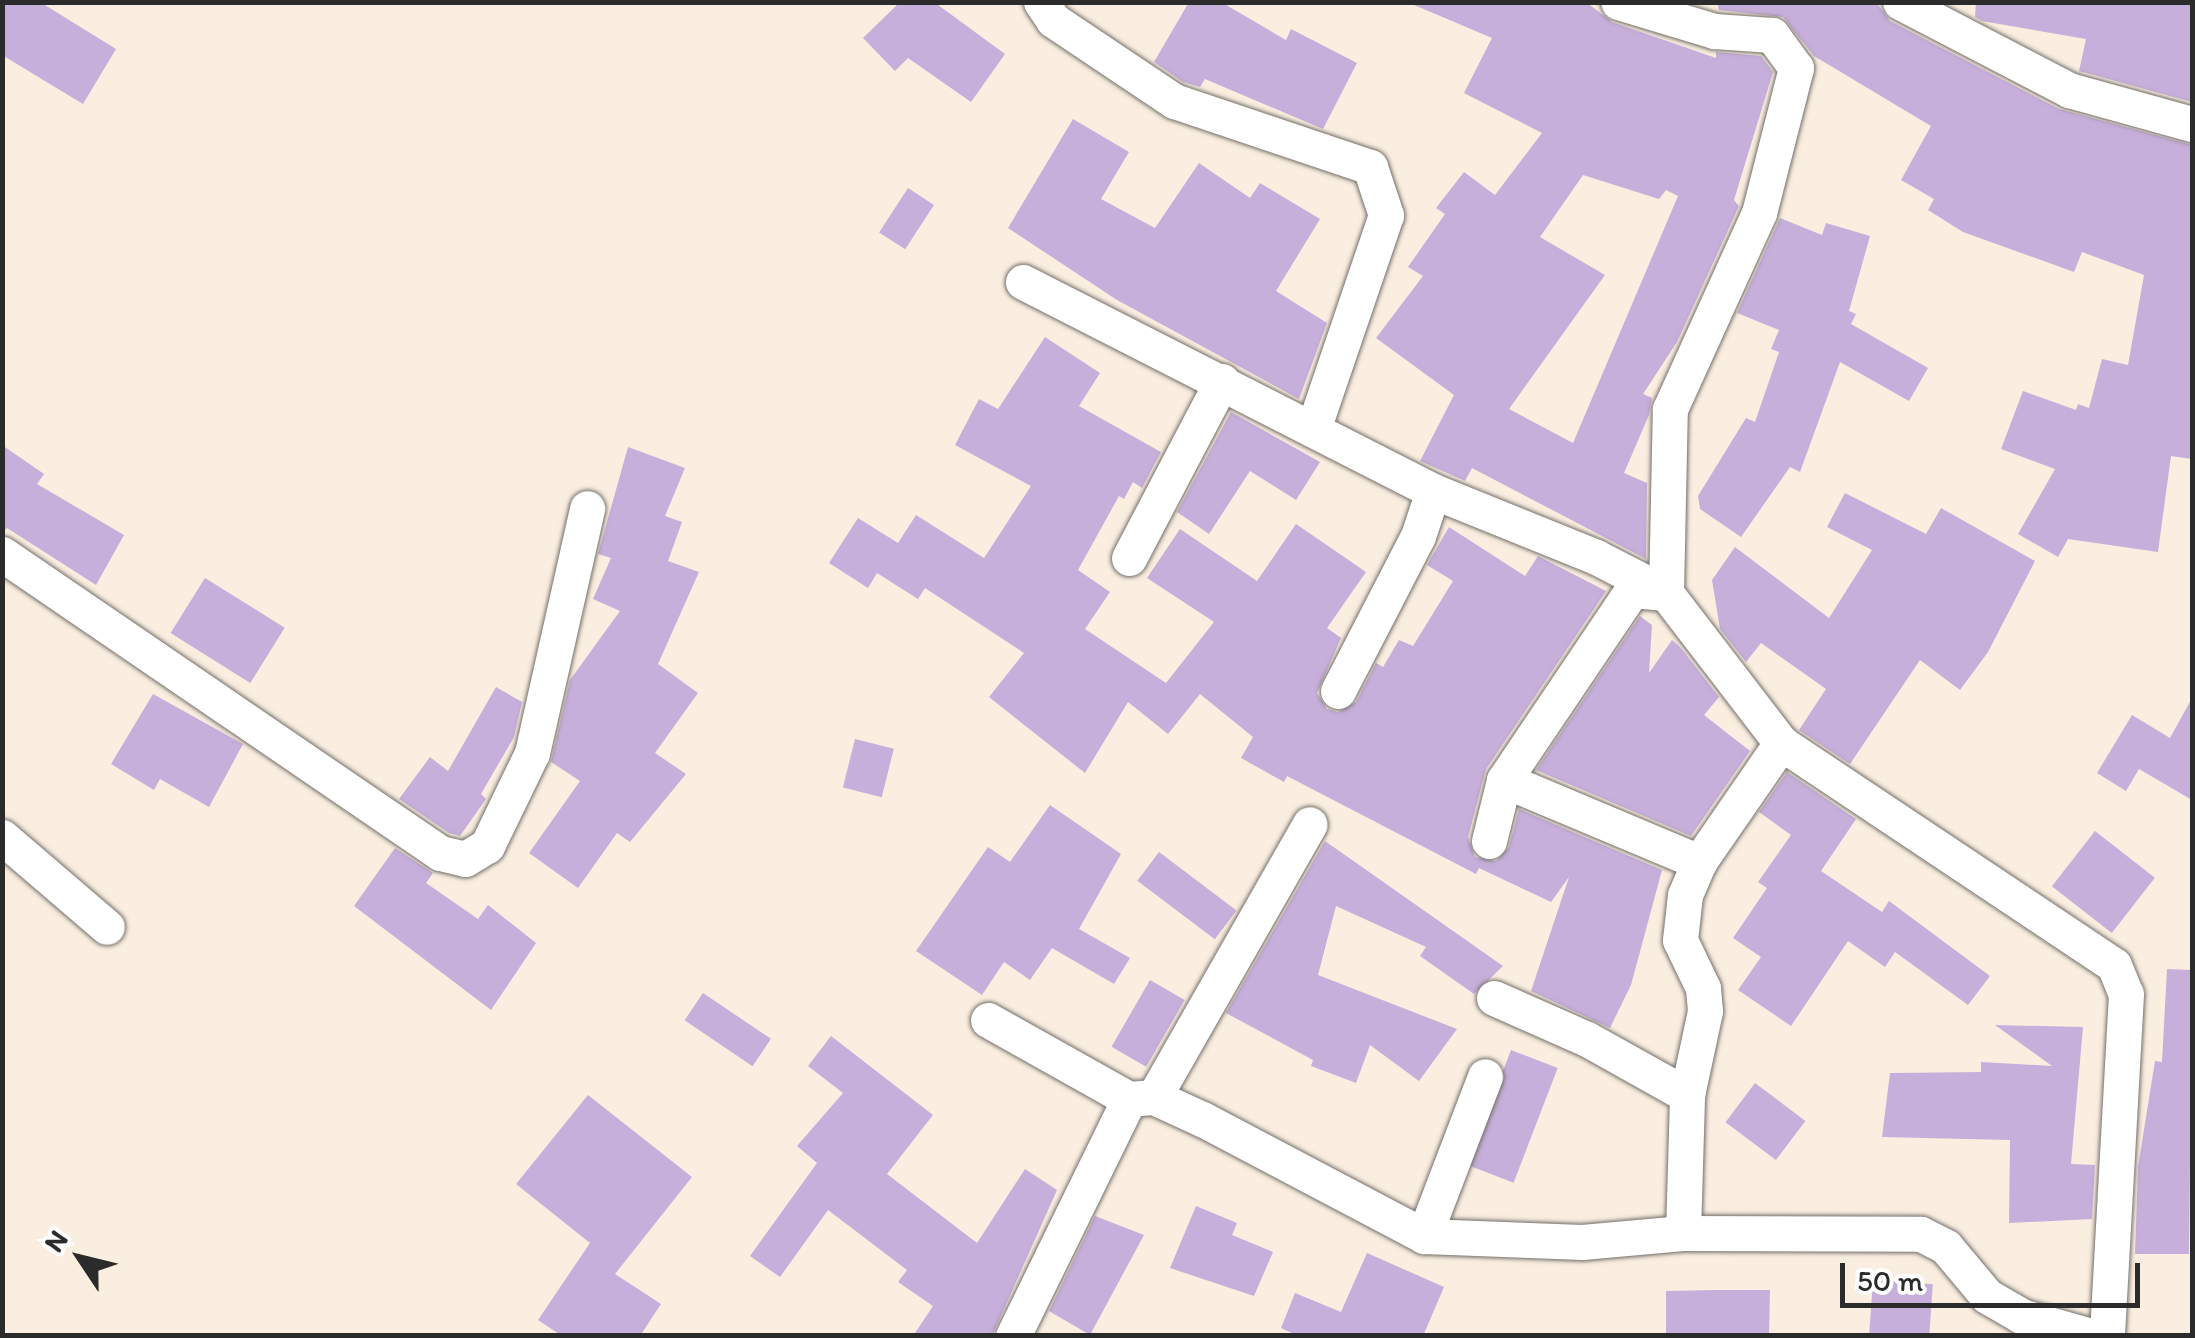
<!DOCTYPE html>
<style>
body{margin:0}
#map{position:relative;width:2195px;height:1338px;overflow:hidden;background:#faeee0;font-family:Itim,sans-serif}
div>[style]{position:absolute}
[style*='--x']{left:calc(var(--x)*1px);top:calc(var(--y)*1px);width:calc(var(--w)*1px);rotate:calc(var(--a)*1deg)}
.building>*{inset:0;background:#c6afda;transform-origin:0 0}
.roads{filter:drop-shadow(0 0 2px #736f6a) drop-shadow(0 0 2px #736f6a)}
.minor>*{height:35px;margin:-17.5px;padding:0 17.5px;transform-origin:17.5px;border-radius:17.5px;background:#fff}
span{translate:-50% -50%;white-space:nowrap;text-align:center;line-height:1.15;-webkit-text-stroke:10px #fff;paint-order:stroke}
.frame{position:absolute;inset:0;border:5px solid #2b2b2b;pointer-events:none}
.north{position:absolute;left:30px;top:1208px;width:100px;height:100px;-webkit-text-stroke:8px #fff;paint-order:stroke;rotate:305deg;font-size:28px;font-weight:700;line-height:40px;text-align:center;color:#2b2b2b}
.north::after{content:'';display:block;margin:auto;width:35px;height:45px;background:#2b2b2b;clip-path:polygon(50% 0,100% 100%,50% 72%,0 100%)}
.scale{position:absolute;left:1840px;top:1263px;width:300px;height:45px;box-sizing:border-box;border:5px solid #2b2b2b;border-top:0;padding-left:12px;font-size:30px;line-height:35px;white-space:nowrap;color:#2b2b2b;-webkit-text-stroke:8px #fff;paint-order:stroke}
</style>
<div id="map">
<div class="building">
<div style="clip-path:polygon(2px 2px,40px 2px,116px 49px,83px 104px,2px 55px)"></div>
<div style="clip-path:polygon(900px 2px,934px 2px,1005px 54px,971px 102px,908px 58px,895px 71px,863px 38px)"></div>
<div style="clip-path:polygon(1189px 2px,1221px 2px,1286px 40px,1291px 29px,1357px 63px,1323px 129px,1205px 79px,1200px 87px,1183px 82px,1154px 62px)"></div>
<div style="clip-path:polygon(evenodd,1407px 2px,1586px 2px,1612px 22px,1716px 58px,1716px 52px,1761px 56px,1773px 72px,1734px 200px,1739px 206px,1677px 342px,1643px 394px,1652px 398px,1649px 415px,1624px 473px,1647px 483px,1646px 559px,1472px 468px,1465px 481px,1420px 461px,1454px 395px,1376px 338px,1423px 276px,1408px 267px,1445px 214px,1436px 208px,1464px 172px,1495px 195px,1542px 133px,1464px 93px,1492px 38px,1407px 2px,1583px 175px,1659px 199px,1666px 190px,1678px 196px,1573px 443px,1509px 409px,1605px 275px,1540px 237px,1583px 175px)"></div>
<div style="clip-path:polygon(1717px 2px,1876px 2px,1890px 21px,2059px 109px,2192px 145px,2192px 459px,2171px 456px,2158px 552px,2068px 539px,2058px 557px,2018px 534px,2055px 469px,2001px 449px,2023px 391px,2076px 410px,2078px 404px,2089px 408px,2102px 359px,2128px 365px,2144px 275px,2082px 252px,2074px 272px,1963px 232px,1928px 210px,1934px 199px,1901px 180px,1931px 126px,1814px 56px,1783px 17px,1719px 10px)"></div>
<div style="clip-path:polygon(1976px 2px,2192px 2px,2192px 102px,2079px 71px,2086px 39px,1982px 21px,1975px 17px)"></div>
<div style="clip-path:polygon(1073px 119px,1129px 152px,1101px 199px,1155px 228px,1199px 163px,1250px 198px,1260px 183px,1320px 219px,1276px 291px,1327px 323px,1299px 399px,1117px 300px,1008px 228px)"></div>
<div style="left:908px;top:188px;width:31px;height:53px;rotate:33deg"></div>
<div style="clip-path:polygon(1780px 218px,1822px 235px,1826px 223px,1870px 236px,1849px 311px,1856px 314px,1851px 324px,1928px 368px,1909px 401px,1840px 362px,1800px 472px,1790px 467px,1741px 537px,1700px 509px,1698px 496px,1746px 418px,1755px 422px,1779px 352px,1771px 349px,1779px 330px,1737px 313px)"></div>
<div style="clip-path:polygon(1045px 337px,1100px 373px,1079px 406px,1161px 452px,1142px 488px,1133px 482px,1124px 499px,1119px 496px,1078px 570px,1110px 592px,1085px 629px,1166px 683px,1214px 622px,1147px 578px,1180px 529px,1257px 581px,1296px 524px,1366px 572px,1327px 628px,1341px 638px,1317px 693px,1327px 709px,1338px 712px,1356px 702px,1376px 663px,1383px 667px,1399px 640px,1413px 646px,1453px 581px,1427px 565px,1449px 527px,1525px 576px,1538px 556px,1606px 591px,1486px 769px,1468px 837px,1475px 857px,1496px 861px,1509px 847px,1519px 809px,1662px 870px,1631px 985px,1610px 1028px,1531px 991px,1569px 877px,1551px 902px,1479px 868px,1476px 874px,1287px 776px,1284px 782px,1241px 758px,1253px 737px,1200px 694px,1168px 734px,1128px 702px,1085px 773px,989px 697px,1024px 653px,925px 588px,918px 599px,877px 573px,868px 588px,829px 563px,858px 518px,898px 543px,916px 515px,984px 558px,1031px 486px,955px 445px,979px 399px,998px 409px)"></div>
<div style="clip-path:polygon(1231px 412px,1320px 462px,1296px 500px,1250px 471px,1209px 534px,1177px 512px)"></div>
<div style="clip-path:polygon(2px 445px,44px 474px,37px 484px,124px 535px,96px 585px,7px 528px,2px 533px)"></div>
<div style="clip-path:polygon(628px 447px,685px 468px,665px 516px,682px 522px,668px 561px,699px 572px,658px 664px,698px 693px,655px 753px,686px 774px,630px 842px,617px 833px,578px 888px,529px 853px,580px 781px,551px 762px,570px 680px,620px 611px,593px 599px,611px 558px,598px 554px)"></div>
<div style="clip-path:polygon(1845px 493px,1926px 534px,1941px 508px,2035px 561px,1988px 652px,1960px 690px,1920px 660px,1850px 764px,1799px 730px,1826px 689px,1761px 643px,1746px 662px,1720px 629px,1712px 580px,1735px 547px,1829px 618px,1872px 550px,1827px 527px)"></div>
<div style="left:205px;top:578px;width:94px;height:65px;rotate:32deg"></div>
<div style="clip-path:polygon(1640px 616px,1652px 625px,1649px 673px,1672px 640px,1680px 647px,1719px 697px,1704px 715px,1750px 751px,1691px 836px,1536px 770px)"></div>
<div style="clip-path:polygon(496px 687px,522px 702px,514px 737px,481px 794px,486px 799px,460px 836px,449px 833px,399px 799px,430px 757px,448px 771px)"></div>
<div style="clip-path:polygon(153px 694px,243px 744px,209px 807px,160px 779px,154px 790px,111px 764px)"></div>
<div style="clip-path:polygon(2192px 698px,2192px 800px,2139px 769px,2126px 791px,2097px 773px,2132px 715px,2170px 738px)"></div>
<div style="left:855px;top:739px;width:40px;height:50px;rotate:14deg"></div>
<div style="clip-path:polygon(1787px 772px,1856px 819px,1821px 871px,1882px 912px,1889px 901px,1990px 976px,1968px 1005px,1895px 952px,1885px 967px,1848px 941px,1791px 1026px,1738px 990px,1761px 957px,1733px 938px,1767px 888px,1758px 882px,1791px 835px,1759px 812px)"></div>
<div style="clip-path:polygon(1050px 805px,1121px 854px,1079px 929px,1130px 958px,1114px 984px,1052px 948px,1030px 980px,1004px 962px,982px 995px,916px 951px,988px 847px,1010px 862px)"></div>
<div style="left:2095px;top:831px;width:76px;height:70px;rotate:38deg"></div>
<div style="clip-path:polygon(1325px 841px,1503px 966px,1474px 994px,1420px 956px,1426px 947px,1336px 906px,1318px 975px,1457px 1029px,1419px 1081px,1370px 1045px,1356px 1083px,1311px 1066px,1313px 1060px,1226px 1013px)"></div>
<div style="clip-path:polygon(395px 848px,433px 873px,426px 883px,478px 919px,488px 905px,536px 943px,491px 1010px,354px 906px)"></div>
<div style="left:1159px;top:852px;width:97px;height:36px;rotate:37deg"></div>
<div style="clip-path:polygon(2167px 969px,2192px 970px,2189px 1254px,2135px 1254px,2138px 1167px,2155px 1061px,2162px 1062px)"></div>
<div style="left:1150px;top:980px;width:40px;height:77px;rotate:30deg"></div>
<div style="left:703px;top:993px;width:82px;height:33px;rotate:34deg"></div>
<div style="clip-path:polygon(1995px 1025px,2083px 1027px,2071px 1164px,2095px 1165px,2092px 1219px,2009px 1223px,2010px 1140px,1882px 1137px,1890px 1073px,1981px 1072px,1981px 1062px,2052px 1066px)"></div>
<div style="clip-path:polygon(831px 1036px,933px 1115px,887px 1174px,977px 1243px,1025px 1169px,1057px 1190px,992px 1336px,913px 1336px,933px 1306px,898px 1282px,907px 1270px,828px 1210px,780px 1277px,750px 1256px,817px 1163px,797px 1146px,843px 1093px,808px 1066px)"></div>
<div style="left:1511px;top:1050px;width:50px;height:123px;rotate:21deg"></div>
<div style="left:1755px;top:1083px;width:63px;height:49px;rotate:37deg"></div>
<div style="clip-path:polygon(588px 1095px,692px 1177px,615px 1274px,661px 1304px,640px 1336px,562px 1336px,538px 1320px,590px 1243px,516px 1184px)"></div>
<div style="clip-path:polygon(1196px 1206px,1237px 1223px,1232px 1235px,1273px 1252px,1254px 1296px,1170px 1268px)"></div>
<div style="clip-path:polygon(1095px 1216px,1144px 1235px,1090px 1335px,1049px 1311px)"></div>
<div style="clip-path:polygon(1367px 1253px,1444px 1287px,1423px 1336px,1298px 1336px,1281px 1328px,1295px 1293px,1341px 1312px)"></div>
<div style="left:1873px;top:1280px;width:60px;height:56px;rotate:4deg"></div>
<div style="clip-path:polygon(1717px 1290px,1770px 1290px,1769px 1336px,1666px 1336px,1666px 1291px)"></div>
</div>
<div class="roads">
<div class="minor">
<div style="--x:1041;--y:2;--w:22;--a:56"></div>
<div style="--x:1053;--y:20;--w:146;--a:33.8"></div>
<div style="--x:1174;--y:101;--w:207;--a:18.6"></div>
<div style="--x:1370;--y:167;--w:51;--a:71.6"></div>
<div style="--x:1386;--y:215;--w:226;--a:108.8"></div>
<div style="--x:1900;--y:2;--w:191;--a:27.5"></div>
<div style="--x:2069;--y:90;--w:128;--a:15.5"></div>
<div style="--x:1023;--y:282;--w:460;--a:27"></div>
<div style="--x:1433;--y:491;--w:176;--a:22"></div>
<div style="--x:1596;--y:557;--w:79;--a:27.2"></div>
<div style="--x:1666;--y:593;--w:189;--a:52.5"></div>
<div style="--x:1781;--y:743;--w:400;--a:33.7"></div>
<div style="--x:2114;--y:965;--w:31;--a:68"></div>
<div style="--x:2126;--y:994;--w:343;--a:93.2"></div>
<div style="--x:2;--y:554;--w:530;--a:34.32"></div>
<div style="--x:440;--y:853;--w:26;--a:13"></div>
<div style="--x:465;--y:859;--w:26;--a:-31"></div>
<div style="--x:487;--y:846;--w:103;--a:-64.2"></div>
<div style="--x:532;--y:753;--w:251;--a:-77.3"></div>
<div style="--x:1129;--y:558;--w:200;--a:-62.3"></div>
<div style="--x:1338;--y:691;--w:174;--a:-62.7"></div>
<div style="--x:1418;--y:536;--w:47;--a:-71.6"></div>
<div style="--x:1504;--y:780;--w:212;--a:22.8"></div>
<div style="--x:2;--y:837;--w:138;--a:40.6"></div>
<div style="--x:1489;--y:841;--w:63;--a:-76.2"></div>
<div style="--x:1504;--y:780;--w:229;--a:-56"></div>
<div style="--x:1632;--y:590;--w:34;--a:5"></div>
<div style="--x:1666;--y:593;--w:184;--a:-88.8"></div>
<div style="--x:1670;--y:409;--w:215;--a:-65.6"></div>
<div style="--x:1759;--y:213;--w:150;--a:-75.7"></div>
<div style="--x:1796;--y:68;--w:41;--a:-126"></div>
<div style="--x:1772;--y:35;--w:58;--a:-176.1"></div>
<div style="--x:1714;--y:31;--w:100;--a:-163.2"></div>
<div style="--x:1494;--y:998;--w:102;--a:23.8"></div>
<div style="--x:1587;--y:1039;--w:115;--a:29.2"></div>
<div style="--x:988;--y:1020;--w:162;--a:29.3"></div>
<div style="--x:1129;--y:1099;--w:25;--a:-5"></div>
<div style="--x:1154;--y:1097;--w:55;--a:24.7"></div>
<div style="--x:1204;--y:1120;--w:249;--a:27.8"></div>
<div style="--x:1424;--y:1236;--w:158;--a:2.2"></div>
<div style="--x:1582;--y:1242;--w:101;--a:-5.1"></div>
<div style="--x:1683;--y:1233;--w:238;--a:0.2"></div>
<div style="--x:1921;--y:1234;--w:28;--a:27"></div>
<div style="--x:1946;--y:1247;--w:64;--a:50.1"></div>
<div style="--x:1987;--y:1296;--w:39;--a:30"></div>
<div style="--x:2021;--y:1316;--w:73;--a:15.9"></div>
<div style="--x:1154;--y:1097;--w:314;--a:-60.3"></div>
<div style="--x:1683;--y:1233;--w:138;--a:-88.3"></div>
<div style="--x:1687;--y:1095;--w:86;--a:-77.9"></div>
<div style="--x:1705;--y:1011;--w:23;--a:-95"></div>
<div style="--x:1703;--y:988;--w:53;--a:-115.6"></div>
<div style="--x:1680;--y:940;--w:45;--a:-83.7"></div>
<div style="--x:1685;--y:895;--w:36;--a:-67"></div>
<div style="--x:1699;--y:862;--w:145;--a:-55.4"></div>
<div style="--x:1424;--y:1236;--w:171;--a:-69.1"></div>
<div style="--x:1013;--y:1336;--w:264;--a:-63.9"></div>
</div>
</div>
<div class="frame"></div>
<div class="north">N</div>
<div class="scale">50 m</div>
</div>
